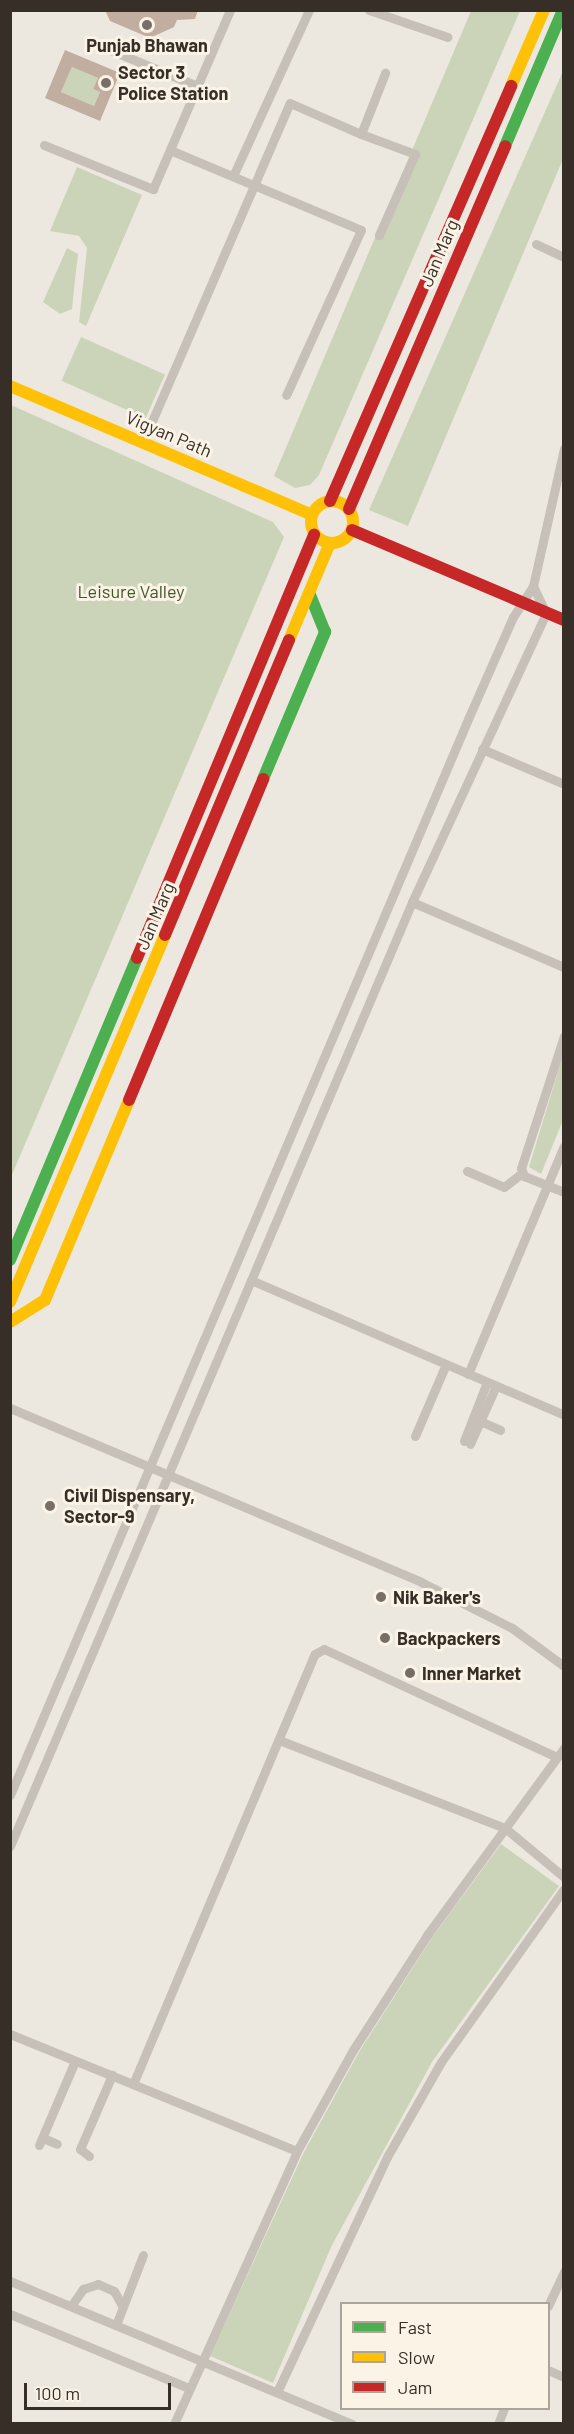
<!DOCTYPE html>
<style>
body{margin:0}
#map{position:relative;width:574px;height:2434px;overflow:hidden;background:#ede8df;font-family:Barlow,sans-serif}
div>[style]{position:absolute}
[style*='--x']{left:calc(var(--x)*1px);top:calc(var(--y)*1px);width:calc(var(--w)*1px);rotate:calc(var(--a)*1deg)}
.green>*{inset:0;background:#cbd4b8;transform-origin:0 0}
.building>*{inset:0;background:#c2aea0}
.street>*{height:9px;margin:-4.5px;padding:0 4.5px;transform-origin:4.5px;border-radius:4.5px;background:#c6c0b9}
.fast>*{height:12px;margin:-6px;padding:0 6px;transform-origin:6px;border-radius:6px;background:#4caf50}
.slow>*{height:12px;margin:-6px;padding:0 6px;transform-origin:6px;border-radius:6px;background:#ffc107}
.slow>.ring{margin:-6px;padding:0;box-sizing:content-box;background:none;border:12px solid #ffc107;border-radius:50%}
.jam>*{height:12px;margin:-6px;padding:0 6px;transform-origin:6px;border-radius:6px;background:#c62828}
.dots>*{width:16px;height:16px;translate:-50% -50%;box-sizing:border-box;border:3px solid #faf3e6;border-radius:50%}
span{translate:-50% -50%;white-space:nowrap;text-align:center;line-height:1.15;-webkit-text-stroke:6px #faf3e6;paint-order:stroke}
.poi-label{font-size:18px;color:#372e27;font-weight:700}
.left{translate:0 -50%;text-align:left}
.street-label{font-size:18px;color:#372e27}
.park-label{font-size:18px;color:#415729}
.frame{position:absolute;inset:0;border:12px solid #372e27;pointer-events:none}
.legend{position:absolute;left:340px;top:2302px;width:210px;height:108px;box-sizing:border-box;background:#faf3e6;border:2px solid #aca49a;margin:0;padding:8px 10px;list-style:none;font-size:18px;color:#372e27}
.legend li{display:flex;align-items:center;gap:12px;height:30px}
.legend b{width:30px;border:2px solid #aca49a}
.scale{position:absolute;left:24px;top:2383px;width:147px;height:27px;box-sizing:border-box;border:3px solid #372e27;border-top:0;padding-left:8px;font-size:18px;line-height:21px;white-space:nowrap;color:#372e27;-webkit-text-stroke:4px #faf3e6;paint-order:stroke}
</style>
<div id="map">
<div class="green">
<div style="clip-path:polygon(471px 11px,520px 11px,319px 475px,310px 485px,295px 488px,274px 476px)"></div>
<div style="clip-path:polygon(72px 67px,98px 78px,93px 89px,100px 92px,94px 106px,61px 92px)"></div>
<div style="clip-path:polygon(563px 71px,563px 159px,408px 526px,369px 510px)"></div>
<div style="clip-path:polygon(77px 167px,142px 195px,86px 326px,79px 322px,87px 248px,79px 236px,50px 231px)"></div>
<div style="clip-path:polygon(67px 248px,78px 254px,75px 280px,72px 309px,60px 314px,43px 302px)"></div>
<div style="left:81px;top:337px;width:92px;height:48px;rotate:24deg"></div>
<div style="clip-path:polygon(11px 405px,273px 522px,284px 537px,11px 1177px)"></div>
<div style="clip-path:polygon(563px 1055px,563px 1120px,541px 1174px,529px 1167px)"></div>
<div style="clip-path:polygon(501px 1844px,559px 1886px,432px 2062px,332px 2245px,273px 2383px,210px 2356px,304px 2152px,359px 2052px,433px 1936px)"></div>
</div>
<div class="building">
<div style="clip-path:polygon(105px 10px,198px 10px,195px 19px,177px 20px,174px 27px,150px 38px,110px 21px)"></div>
<div style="clip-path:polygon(evenodd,65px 50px,120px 73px,100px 121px,45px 98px,65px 50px,72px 67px,98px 78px,93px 89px,100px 92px,94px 106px,61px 92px,72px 67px)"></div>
</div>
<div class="street">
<div style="--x:369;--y:10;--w:83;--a:18.9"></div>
<div style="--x:91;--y:42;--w:115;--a:22.5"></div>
<div style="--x:361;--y:134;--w:58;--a:20.3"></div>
<div style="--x:415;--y:154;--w:89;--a:114"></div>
<div style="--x:44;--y:145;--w:118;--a:22"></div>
<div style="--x:153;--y:189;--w:195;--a:-66.7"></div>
<div style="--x:170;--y:150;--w:207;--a:22.7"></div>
<div style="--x:361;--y:230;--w:181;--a:114.4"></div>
<div style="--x:233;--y:176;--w:183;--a:-65.4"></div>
<div style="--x:536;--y:244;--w:31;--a:25"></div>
<div style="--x:143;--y:442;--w:369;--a:-66.6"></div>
<div style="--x:290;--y:103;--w:77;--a:23.6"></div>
<div style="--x:361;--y:134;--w:66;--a:-68.5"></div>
<div style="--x:482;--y:749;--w:89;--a:23.1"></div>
<div style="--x:412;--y:902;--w:165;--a:23.2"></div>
<div style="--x:564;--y:1036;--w:139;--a:108"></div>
<div style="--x:521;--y:1168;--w:9;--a:69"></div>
<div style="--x:524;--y:1176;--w:43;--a:21.8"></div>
<div style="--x:467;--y:1171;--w:40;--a:23.4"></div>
<div style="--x:504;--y:1187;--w:23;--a:-38"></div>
<div style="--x:251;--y:1280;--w:341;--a:23.3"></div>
<div style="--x:468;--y:1374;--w:247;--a:-67.2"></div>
<div style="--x:10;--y:1408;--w:446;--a:22.9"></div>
<div style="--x:421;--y:1582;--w:102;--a:26.8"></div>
<div style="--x:512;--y:1628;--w:64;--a:36.2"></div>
<div style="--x:480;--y:1421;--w:22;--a:24"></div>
<div style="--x:415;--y:1436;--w:78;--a:-66.7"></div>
<div style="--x:464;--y:1441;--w:63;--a:-68.7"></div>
<div style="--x:470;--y:1444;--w:64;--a:-65.9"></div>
<div style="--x:279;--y:1740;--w:243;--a:21.3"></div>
<div style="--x:505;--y:1828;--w:77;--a:39.7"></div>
<div style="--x:10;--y:1795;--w:1169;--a:-66.94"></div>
<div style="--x:468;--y:719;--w:111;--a:-66.2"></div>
<div style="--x:513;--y:617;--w:37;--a:-57"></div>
<div style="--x:533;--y:586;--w:141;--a:-77.3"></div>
<div style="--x:10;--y:1846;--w:1026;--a:-66.93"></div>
<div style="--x:412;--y:902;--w:319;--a:-65.1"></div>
<div style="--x:546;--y:613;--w:30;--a:-116"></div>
<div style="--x:10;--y:2034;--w:310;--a:22.2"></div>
<div style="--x:133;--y:2084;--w:467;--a:-67.1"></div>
<div style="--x:315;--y:1654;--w:10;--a:-29"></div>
<div style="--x:324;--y:1649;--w:257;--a:24.9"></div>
<div style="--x:43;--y:2138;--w:15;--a:23"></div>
<div style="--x:39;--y:2145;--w:91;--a:-66.8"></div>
<div style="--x:89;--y:2156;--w:11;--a:-142"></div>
<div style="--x:80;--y:2149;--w:81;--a:-66.6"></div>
<div style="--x:10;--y:2281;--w:371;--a:22.7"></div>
<div style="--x:71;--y:2306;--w:21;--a:-55"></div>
<div style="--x:83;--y:2289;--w:16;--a:-18"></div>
<div style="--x:98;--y:2284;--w:17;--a:24"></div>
<div style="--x:114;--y:2291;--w:18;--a:61"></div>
<div style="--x:548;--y:2306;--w:38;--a:-65"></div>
<div style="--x:10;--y:2314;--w:194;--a:22.5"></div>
<div style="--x:116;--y:2325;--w:75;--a:-68.9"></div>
<div style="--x:548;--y:2370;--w:17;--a:24"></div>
<div style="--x:277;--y:2392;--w:259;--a:-64.9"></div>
<div style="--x:387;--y:2157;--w:109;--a:-60.4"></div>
<div style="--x:441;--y:2062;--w:212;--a:-54.6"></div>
<div style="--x:174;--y:2424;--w:299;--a:-65.7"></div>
<div style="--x:297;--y:2151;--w:115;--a:-61"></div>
<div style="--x:353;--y:2050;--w:137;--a:-57.2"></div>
<div style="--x:427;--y:1935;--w:232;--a:-53.8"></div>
<div style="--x:498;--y:2424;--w:17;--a:-69"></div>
</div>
<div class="fast">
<div style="--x:505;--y:146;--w:148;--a:-66.9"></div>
<div style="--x:263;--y:779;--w:160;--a:-67.1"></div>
<div style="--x:325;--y:632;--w:40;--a:-112"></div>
<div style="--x:10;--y:1260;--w:328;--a:-67.2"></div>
</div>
<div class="slow">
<div style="--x:511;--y:86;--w:83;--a:-66.5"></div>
<div style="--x:10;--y:386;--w:328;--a:23.1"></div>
<div class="ring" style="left:311px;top:501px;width:30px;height:30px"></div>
<div style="--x:289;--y:640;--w:105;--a:-67.1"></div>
<div style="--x:10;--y:1302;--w:398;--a:-67.1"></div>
<div style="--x:10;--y:1322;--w:41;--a:-32.2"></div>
<div style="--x:45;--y:1300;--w:217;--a:-67.2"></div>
</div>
<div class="jam">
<div style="--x:330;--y:501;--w:453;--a:-66.4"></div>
<div style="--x:349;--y:509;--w:395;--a:-66.7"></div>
<div style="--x:352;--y:530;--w:230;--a:23"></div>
<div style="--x:165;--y:935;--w:320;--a:-67.2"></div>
<div style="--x:137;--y:958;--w:459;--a:-67.3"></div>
<div style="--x:129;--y:1100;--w:348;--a:-67.3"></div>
</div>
<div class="dots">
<div style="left:147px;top:25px;background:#776f67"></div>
<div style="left:106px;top:83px;background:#776f67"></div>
<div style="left:50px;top:1506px;background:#776f67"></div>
<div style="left:381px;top:1597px;background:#776f67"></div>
<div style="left:385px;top:1638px;background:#776f67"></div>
<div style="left:410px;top:1673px;background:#776f67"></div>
</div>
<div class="poi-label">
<span style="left:147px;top:45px">Punjab Bhawan</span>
<span class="left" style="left:118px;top:83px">Sector 3<br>Police Station</span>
<span class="left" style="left:64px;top:1506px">Civil Dispensary,<br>Sector-9</span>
<span class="left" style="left:393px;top:1597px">Nik Baker's</span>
<span class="left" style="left:397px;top:1638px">Backpackers</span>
<span class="left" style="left:422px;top:1673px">Inner Market</span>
</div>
<div class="street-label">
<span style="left:439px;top:253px;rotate:-67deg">Jan Marg</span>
<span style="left:169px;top:434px;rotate:23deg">Vigyan Path</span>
<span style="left:155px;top:916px;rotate:-67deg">Jan Marg</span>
</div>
<div class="park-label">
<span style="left:131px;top:591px">Leisure Valley</span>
</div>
<div class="frame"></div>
<ul class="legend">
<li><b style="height:8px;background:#4caf50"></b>Fast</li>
<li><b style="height:8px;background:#ffc107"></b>Slow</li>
<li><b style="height:8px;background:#c62828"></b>Jam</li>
</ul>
<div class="scale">100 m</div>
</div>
